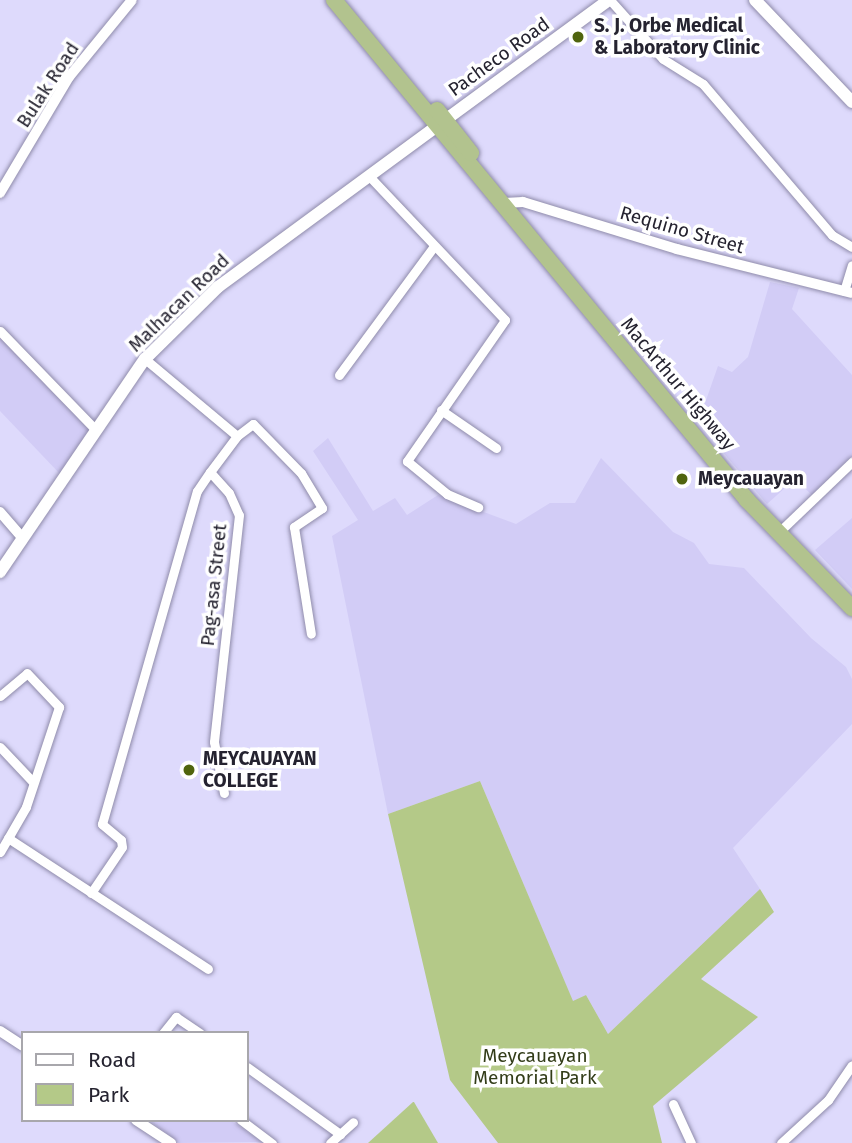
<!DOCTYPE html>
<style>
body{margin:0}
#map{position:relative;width:852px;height:1143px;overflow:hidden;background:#dedafc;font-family:"Fira Sans",sans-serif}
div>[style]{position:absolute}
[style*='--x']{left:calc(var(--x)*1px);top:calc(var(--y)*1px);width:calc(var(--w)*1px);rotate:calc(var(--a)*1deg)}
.built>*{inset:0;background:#d2ccf6}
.green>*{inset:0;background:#b4c988}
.roads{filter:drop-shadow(0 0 2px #8f8baa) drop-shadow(0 0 2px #8f8baa)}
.minor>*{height:9px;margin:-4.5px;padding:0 4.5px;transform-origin:4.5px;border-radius:4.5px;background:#fff}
.tertiary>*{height:10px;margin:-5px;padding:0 5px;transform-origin:5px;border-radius:5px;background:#fff}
.secondary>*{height:12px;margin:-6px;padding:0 6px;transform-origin:6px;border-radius:6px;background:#fff}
.trunk>*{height:16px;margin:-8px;padding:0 8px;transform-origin:8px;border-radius:8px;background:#b2c38e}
.dots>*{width:19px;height:19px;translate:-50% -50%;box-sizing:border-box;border:4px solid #fff;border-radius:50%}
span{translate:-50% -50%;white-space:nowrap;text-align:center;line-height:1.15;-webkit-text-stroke:7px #fff;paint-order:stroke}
.poi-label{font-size:19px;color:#252330;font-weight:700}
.left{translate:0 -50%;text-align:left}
.street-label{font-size:19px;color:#252330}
.park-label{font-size:19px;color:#323c18}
.legend{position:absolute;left:21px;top:1031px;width:228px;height:91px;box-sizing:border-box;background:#fff;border:2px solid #a8a7ac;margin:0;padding:9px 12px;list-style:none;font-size:21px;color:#252330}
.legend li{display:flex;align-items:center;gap:14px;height:35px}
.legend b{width:35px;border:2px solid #a8a7ac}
</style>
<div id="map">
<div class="built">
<div style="clip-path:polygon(770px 282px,799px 288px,792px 309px,852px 375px,852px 457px,813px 496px,795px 479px,767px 504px,698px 423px,718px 366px,732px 372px,748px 357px)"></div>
<div style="clip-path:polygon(0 338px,89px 430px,60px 474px,0 411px)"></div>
<div style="clip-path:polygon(328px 438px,373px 511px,395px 498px,407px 515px,438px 495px,516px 524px,550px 503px,575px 503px,601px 458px,673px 532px,694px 543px,709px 564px,744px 568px,811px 638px,846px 667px,852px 679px,852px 724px,733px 848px,760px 889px,608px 1034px,586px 995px,573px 1002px,480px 781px,388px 814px,332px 536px,358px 520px,313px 451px)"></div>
<div style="clip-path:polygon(852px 518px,852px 589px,815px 550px)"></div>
<div style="clip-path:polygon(149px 1120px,230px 1120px,262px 1142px,179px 1143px)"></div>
</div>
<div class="green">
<div style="clip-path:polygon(480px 781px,573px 1001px,586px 995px,608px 1034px,760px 889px,774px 912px,701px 979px,758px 1017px,653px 1106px,662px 1143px,498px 1143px,450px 1080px,388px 814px)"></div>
<div style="clip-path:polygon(414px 1102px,438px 1143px,368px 1143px,413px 1102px)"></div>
</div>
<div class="roads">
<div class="minor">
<div style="--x:610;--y:0;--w:79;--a:48.1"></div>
<div style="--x:663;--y:59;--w:47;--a:32"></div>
<div style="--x:703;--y:84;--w:199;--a:49.5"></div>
<div style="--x:832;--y:235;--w:23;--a:31"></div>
<div style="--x:369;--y:176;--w:198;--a:46.6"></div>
<div style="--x:505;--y:320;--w:172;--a:124.8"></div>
<div style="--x:407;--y:461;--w:52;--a:39.5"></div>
<div style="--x:447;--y:494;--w:34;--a:23"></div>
<div style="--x:844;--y:291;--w:27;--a:-73"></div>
<div style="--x:0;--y:331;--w:138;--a:45.9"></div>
<div style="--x:145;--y:359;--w:120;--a:39.9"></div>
<div style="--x:237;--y:436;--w:45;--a:126.9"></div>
<div style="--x:210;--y:472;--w:28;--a:48"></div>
<div style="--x:229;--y:493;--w:24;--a:66"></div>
<div style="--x:239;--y:515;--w:228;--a:96.3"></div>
<div style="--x:214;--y:742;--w:52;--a:78.9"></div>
<div style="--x:339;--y:375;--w:160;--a:-53.6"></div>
<div style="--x:441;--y:410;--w:67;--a:34.6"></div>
<div style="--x:237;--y:436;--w:20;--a:-37"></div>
<div style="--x:253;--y:424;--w:69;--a:45.6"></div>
<div style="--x:301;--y:473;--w:41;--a:59"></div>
<div style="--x:322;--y:508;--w:34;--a:146"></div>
<div style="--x:294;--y:527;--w:108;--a:81"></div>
<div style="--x:778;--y:533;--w:103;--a:-43.8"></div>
<div style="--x:0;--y:696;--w:35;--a:-40"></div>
<div style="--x:27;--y:673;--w:47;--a:46.7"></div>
<div style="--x:59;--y:707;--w:105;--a:108.3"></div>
<div style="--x:26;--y:807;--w:52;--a:120"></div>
<div style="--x:0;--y:747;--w:48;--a:46.7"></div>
<div style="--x:8;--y:838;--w:239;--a:33.2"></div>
<div style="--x:91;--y:893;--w:55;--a:-56"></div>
<div style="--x:122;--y:847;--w:7;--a:-98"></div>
<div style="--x:121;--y:840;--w:25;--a:-140"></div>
<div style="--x:102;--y:824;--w:346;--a:-74.1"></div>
<div style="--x:197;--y:491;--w:23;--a:-56"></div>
<div style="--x:163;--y:1033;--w:21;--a:-51"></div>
<div style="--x:176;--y:1017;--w:29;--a:34"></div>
<div style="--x:247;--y:1067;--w:115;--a:35.8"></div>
<div style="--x:673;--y:1104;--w:43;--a:65.2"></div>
<div style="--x:241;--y:1120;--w:39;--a:37"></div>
<div style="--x:330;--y:1143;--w:31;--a:-42"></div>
<div style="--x:781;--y:1143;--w:64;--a:-42.5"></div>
<div style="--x:828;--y:1100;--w:42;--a:-55.6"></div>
</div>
<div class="tertiary">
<div style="--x:0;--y:193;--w:135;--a:-59.3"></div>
<div style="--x:69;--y:77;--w:99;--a:-50.7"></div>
<div style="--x:504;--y:203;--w:19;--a:-3"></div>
<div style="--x:523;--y:202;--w:161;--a:17"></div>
<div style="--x:677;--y:249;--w:180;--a:14.1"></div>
<div style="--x:0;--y:512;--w:35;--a:49"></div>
<div style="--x:0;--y:1031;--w:27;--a:33"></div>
<div style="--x:136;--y:1120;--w:42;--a:33.3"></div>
</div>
<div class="secondary">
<div style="--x:755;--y:0;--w:141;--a:46.4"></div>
<div style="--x:0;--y:572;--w:258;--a:-55.8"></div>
<div style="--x:145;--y:359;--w:103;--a:-44.6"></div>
<div style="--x:218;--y:287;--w:485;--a:-36.3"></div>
</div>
<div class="trunk">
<div style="--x:334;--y:0;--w:649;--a:50.44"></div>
<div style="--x:747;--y:500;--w:151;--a:45.8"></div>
<div style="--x:437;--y:110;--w:55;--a:51.7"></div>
</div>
</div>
<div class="dots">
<div style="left:578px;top:37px;background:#50640e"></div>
<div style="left:682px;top:479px;background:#50640e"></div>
<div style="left:189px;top:770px;background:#50640e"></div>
</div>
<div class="poi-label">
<span class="left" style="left:594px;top:37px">S. J. Orbe Medical<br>&amp; Laboratory Clinic</span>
<span class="left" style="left:698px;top:479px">Meycauayan</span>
<span class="left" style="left:203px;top:770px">MEYCAUAYAN<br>COLLEGE</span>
</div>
<div class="street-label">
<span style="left:499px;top:57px;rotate:-36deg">Pacheco Road</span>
<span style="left:48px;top:85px;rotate:-57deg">Bulak Road</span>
<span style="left:682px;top:230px;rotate:16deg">Requino Street</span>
<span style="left:179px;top:303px;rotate:-44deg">Malhacan Road</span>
<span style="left:678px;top:384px;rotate:50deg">MacArthur Highway</span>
<span style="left:214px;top:585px;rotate:-84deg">Pag-asa Street</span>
</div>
<div class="park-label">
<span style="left:535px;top:1067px">Meycauayan<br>Memorial Park</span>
</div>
<ul class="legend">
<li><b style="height:9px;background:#fff"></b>Road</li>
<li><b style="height:19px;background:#b4c988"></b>Park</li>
</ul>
</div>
